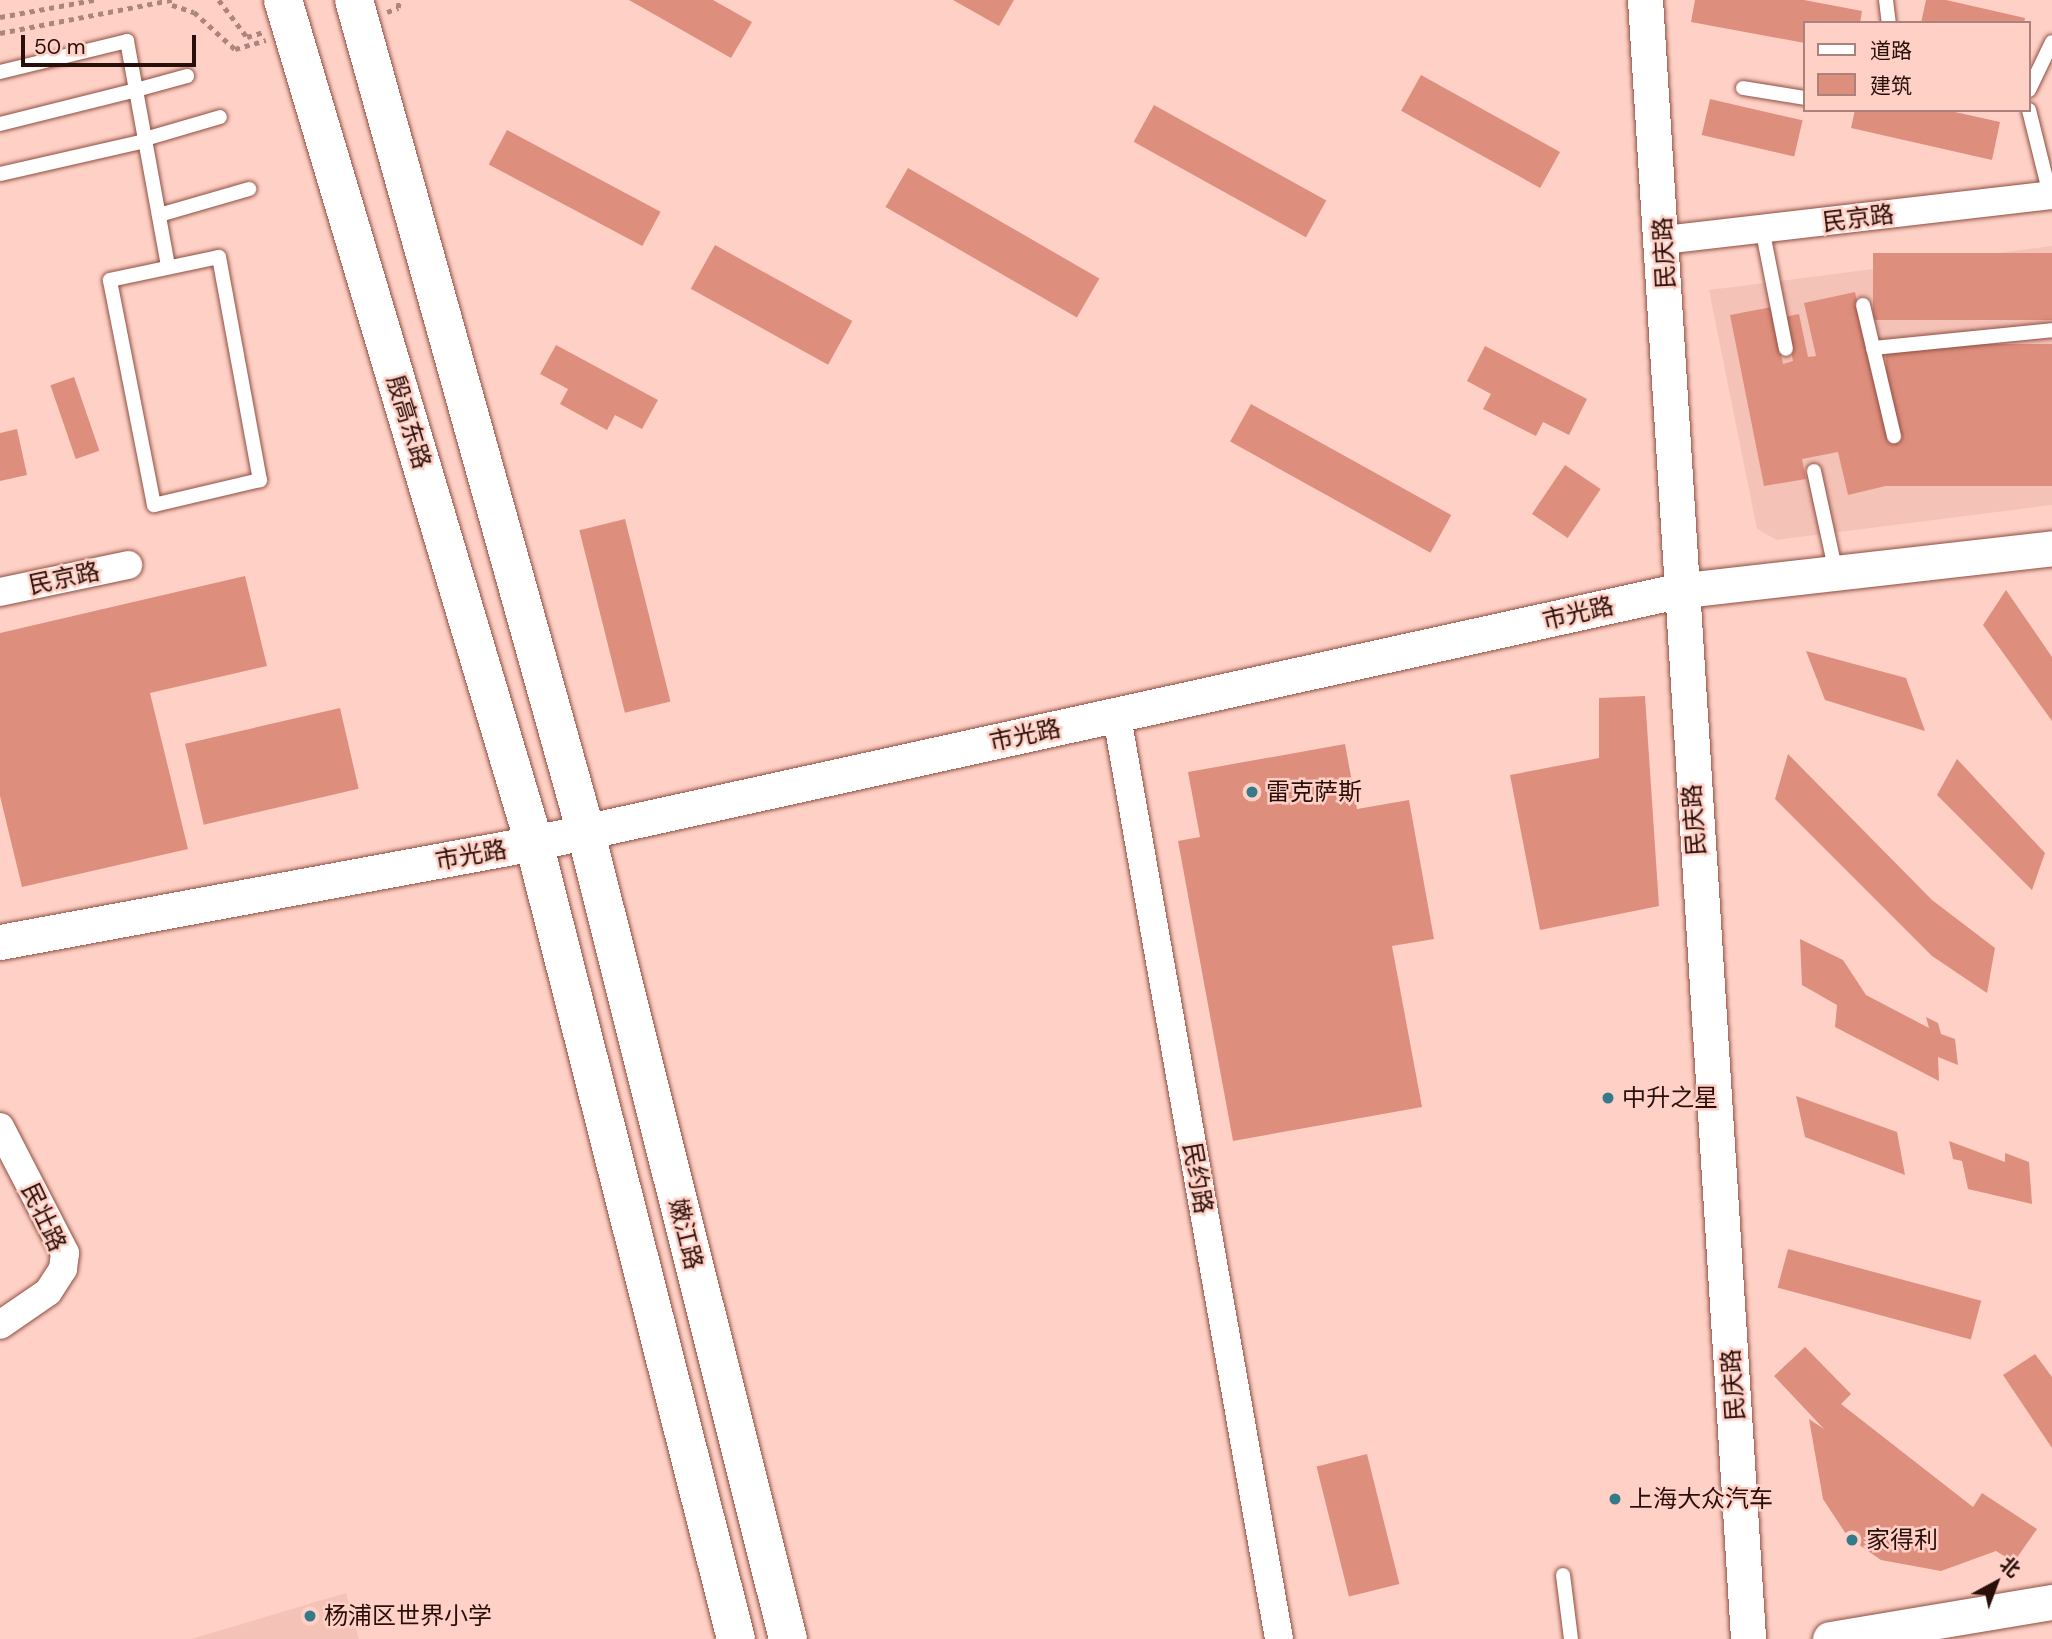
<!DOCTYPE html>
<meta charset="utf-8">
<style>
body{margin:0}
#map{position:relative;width:2052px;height:1639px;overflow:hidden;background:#ffd1c6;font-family:"DM Sans","Noto Sans SC",sans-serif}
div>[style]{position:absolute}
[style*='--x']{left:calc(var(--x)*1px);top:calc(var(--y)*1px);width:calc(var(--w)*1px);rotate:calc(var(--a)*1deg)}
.built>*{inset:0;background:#f5c2b7}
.building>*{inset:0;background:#de8e7d;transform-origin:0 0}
.path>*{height:4.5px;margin-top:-2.25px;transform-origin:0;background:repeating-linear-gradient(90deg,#ac867d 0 5px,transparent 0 10px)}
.roads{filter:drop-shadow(0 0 2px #8f4e41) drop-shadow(0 0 2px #8f4e41)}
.service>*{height:14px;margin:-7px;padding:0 7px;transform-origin:7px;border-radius:7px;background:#fff}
.minor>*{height:28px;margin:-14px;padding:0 14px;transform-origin:14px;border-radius:14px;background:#fff}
.tertiary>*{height:35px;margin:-17.5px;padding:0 17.5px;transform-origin:17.5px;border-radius:17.5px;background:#fff}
.primary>*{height:38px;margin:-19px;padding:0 19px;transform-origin:19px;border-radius:19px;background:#fff}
.dots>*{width:19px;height:19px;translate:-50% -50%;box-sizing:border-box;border:4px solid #ffd1c6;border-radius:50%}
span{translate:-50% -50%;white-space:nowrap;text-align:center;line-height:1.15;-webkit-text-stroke:5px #ffd1c6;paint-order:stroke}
.street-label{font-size:24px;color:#290f0a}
.poi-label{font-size:24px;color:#290f0a}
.left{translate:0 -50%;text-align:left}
.legend{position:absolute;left:1803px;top:21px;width:228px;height:91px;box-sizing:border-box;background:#ffd1c6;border:2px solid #a9837b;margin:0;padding:9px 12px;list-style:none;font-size:21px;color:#290f0a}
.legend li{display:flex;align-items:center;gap:14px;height:35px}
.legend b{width:35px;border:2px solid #a9837b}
.north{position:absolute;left:1961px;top:1548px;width:70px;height:70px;-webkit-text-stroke:5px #ffd1c6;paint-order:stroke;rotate:41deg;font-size:19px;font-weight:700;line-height:28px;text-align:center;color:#290f0a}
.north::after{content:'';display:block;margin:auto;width:24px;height:32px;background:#290f0a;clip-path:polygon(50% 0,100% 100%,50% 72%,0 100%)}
.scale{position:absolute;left:21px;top:35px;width:175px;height:32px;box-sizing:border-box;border:4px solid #290f0a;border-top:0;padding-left:9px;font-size:21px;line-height:24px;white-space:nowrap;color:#290f0a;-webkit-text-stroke:5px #ffd1c6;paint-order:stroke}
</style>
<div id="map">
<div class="built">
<div style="clip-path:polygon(2052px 246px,2052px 505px,1777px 540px,1757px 529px,1709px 290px)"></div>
<div style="clip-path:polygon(346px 1593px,359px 1639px,191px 1639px)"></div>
</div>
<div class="building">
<div style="clip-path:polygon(629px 0,713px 0,752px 22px,731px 58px)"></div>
<div style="clip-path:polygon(953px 0,1014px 0,999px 26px)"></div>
<div style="clip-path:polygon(1695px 0,1804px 0,1862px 11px,1860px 23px,1805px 23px,1805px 43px,1691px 22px)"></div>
<div style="clip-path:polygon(1926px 0,1946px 0,2025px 18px,2024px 23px,1921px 23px)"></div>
<div style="left:1421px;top:75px;width:159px;height:41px;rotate:29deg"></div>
<div style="left:1710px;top:99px;width:95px;height:37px;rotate:13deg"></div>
<div style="left:1154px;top:105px;width:197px;height:42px;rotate:29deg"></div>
<div style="clip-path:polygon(1855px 110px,1946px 110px,2000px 122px,1992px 160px,1851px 128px)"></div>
<div style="left:507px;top:130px;width:174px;height:39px;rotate:28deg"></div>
<div style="left:908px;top:168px;width:221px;height:45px;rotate:30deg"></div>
<div style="left:715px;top:245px;width:157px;height:50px;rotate:29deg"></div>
<div style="left:2052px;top:253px;width:67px;height:179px;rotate:90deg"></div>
<div style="clip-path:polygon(1855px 292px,1898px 483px,1848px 495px,1838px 452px,1802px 459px,1806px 479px,1764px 486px,1730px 315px,1772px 307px,1783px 364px,1793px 361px,1784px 317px,1799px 314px,1808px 357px,1816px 356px,1804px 303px)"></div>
<div style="left:2052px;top:344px;width:142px;height:166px;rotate:90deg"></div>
<div style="clip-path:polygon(556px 345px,658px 400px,642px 429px,615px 415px,607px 430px,560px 404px,568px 389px,540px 374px)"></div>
<div style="clip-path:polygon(1485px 346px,1587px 399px,1569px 435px,1543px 422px,1536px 436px,1483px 409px,1491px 394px,1467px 381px)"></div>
<div style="left:74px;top:377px;width:78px;height:25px;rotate:71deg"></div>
<div style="left:1251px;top:404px;width:229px;height:43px;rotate:29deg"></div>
<div style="clip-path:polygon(17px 429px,27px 475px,0 481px,0 433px)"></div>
<div style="left:1565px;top:465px;width:43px;height:59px;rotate:34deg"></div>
<div style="left:625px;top:519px;width:188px;height:47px;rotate:76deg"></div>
<div style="clip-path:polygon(245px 576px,267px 666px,150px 693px,188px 849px,22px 887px,0 796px,0 633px)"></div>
<div style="clip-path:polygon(2006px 590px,2052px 657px,2052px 721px,1983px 625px)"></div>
<div style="clip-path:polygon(1806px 651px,1906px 678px,1925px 731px,1825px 700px)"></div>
<div style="clip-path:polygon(1645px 696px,1659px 906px,1540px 930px,1510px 775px,1599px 758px,1599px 698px)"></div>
<div style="left:340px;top:708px;width:83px;height:159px;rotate:77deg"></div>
<div style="clip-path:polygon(1345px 744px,1357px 809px,1409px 800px,1434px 939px,1392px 946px,1422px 1107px,1233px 1141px,1178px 841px,1200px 837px,1188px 772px)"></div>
<div style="clip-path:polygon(1788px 754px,1932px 900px,1995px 948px,1987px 993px,1932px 956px,1775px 799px)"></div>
<div style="clip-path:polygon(1957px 759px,2045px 853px,2032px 890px,1937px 795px)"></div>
<div style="clip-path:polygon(1800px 939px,1843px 960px,1866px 995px,1929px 1028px,1926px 1017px,1938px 1023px,1941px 1034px,1955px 1039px,1958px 1065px,1938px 1057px,1939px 1081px,1835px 1027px,1837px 1005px,1802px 985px)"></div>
<div style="clip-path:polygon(1796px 1096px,1897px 1132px,1905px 1175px,1805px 1137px)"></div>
<div style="clip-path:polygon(1949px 1141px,2005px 1162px,2005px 1153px,2029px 1162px,2032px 1204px,1968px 1189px,1962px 1161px,1953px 1159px)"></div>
<div style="left:1788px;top:1249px;width:200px;height:40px;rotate:15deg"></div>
<div style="clip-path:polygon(1805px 1347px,1851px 1394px,1841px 1404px,1973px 1507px,1982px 1493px,2037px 1529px,2014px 1562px,1996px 1551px,1941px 1571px,1881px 1560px,1848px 1537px,1823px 1499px,1809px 1419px,1824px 1429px,1774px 1376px)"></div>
<div style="clip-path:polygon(2035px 1354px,2052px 1377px,2052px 1448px,2003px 1375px)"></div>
<div style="left:1367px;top:1454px;width:134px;height:52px;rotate:76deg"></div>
</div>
<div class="path">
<div style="--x:219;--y:0;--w:46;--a:52.9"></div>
<div style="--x:247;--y:37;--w:17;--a:-17"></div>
<div style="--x:172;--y:5;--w:23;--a:18"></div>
<div style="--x:194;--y:12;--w:55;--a:42.1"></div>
<div style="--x:235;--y:49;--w:32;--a:-16"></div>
<div style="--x:387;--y:12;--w:12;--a:-20"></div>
<div style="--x:398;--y:8;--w:8;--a:-83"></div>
<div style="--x:0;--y:17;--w:96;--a:-10.3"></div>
<div style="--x:0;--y:33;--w:175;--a:-10.9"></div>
</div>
<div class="roads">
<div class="service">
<div style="--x:1886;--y:0;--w:23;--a:83"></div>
<div style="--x:0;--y:72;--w:131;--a:-13.7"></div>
<div style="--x:127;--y:41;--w:50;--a:79.6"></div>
<div style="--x:136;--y:90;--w:53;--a:-15.4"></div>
<div style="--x:1743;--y:88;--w:63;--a:9.2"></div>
<div style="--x:2029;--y:90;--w:53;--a:-64.4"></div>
<div style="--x:2029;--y:110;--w:88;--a:76.1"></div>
<div style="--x:0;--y:124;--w:140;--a:-14"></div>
<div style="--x:136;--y:90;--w:179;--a:79.7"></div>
<div style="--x:145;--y:139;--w:78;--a:-16.3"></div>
<div style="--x:0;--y:174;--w:149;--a:-12.8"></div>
<div style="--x:159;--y:215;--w:94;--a:-16.1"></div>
<div style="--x:1762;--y:228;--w:123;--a:78.8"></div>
<div style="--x:219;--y:257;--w:227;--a:79.6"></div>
<div style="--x:260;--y:480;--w:109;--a:166.7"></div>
<div style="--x:154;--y:505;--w:229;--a:-101.1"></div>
<div style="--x:110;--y:280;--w:111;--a:-11.9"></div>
<div style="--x:1863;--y:305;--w:135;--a:76.7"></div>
<div style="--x:1873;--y:348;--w:180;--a:-5.7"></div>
<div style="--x:1814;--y:471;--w:104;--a:77.8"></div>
<div style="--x:1563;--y:1575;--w:64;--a:82.9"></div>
</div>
<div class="minor">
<div style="--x:1664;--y:240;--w:391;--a:-6.6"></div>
<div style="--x:0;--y:592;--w:131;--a:-11.9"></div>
<div style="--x:1117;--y:717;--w:936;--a:80.03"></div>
<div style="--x:0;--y:1127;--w:142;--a:62.7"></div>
<div style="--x:65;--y:1253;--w:16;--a:97"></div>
<div style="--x:63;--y:1269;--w:27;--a:123"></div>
<div style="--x:48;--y:1292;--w:58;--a:145.5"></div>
</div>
<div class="tertiary">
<div style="--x:1645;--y:0;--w:1642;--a:86.4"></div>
<div style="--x:0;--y:942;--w:543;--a:-10.5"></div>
<div style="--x:534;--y:843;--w:1170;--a:-12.43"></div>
<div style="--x:1677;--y:591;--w:377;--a:-6.5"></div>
<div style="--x:1830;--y:1639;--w:225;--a:-9.5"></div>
</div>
<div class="primary">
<div style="--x:283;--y:0;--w:880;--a:73.42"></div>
<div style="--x:534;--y:843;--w:821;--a:75.76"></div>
<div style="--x:354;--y:0;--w:861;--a:74.43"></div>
<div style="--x:585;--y:829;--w:835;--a:75.93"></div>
</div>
</div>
<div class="dots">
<div style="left:1252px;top:792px;background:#357a88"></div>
<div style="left:1608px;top:1098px;background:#357a88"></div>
<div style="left:1615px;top:1499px;background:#357a88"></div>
<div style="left:1852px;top:1540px;background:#357a88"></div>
<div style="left:310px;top:1616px;background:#357a88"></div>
</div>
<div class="street-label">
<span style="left:1858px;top:218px;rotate:-7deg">民京路</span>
<span style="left:1664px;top:253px;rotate:-93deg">民庆路</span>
<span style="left:409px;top:422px;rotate:73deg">殷高东路</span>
<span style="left:64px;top:578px;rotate:-12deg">民京路</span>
<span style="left:1578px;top:613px;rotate:-13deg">市光路</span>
<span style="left:1025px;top:735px;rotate:-12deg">市光路</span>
<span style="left:1694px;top:820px;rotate:-94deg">民庆路</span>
<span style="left:471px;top:855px;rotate:-10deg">市光路</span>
<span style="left:1198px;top:1178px;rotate:80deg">民约路</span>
<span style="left:44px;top:1217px;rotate:65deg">民壮路</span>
<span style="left:686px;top:1234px;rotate:76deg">嫩江路</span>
<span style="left:1733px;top:1385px;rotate:-94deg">民庆路</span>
</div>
<div class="poi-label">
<span class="left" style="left:1266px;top:792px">雷克萨斯</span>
<span class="left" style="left:1622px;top:1098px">中升之星</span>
<span class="left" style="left:1629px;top:1499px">上海大众汽车</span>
<span class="left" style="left:1866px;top:1540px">家得利</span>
<span class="left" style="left:324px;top:1616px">杨浦区世界小学</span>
</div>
<ul class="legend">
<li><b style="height:9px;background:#fff"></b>道路</li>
<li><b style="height:19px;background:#de8e7d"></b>建筑</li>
</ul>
<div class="north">北</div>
<div class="scale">50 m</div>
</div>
